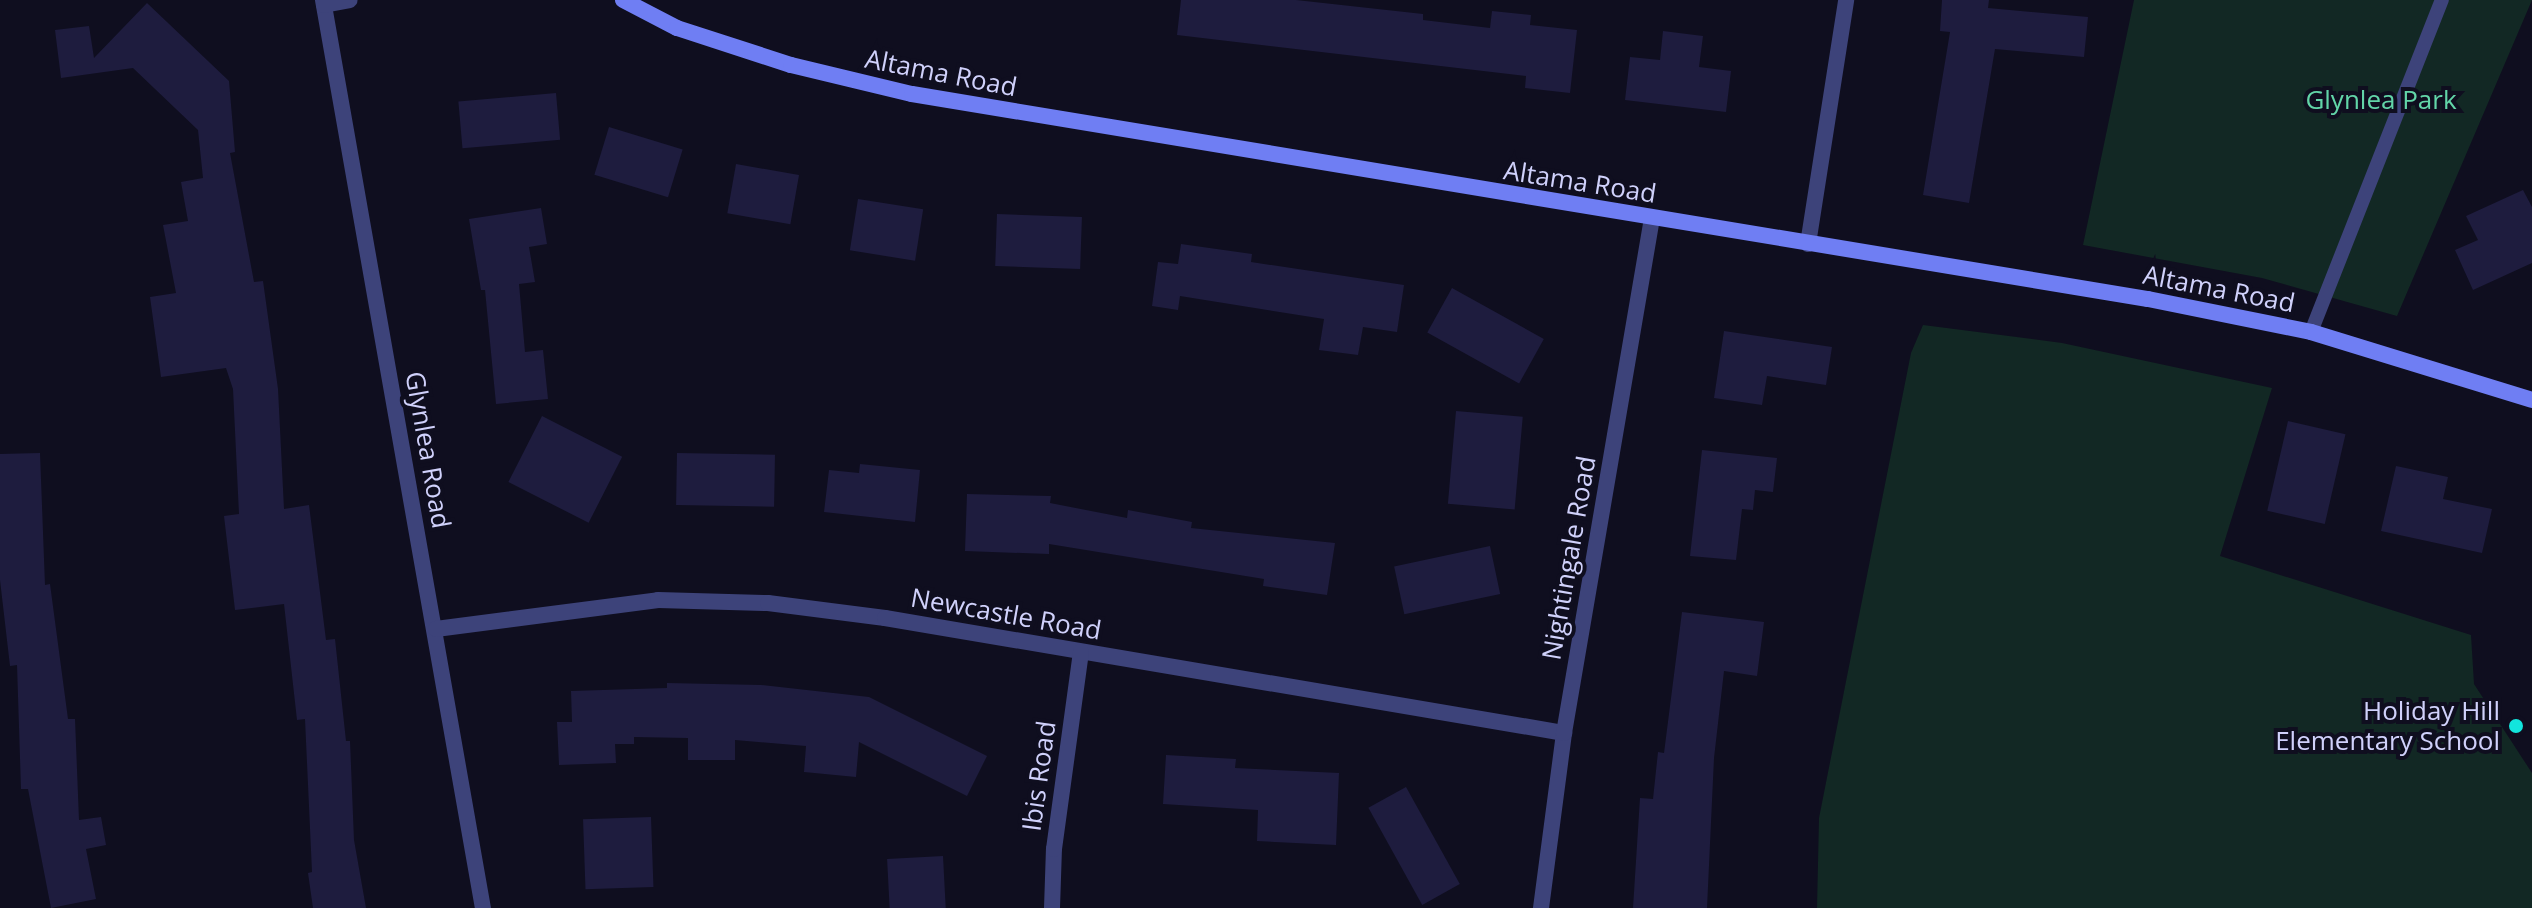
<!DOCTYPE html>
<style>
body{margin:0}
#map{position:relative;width:2532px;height:908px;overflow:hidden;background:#0f0e1f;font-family:"Open Sans",sans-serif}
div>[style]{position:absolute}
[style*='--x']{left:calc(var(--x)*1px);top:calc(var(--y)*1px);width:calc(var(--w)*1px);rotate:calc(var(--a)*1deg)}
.green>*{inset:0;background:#122824}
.building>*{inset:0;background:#1e1c3e;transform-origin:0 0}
.lane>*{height:14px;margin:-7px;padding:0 7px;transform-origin:7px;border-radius:7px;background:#3d437a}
.street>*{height:16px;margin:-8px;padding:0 8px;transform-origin:8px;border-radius:8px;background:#3d437a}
.secondary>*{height:16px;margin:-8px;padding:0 8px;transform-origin:8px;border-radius:8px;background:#6f7ef3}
.dots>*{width:22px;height:22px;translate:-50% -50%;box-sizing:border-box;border:4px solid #0f0e1f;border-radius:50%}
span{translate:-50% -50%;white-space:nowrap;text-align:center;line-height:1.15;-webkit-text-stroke:8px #0f0e1f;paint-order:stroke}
.street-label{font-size:26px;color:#d0d1fb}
.park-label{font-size:26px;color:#62d5a8}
.poi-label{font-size:26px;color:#d0d1fb}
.right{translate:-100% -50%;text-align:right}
</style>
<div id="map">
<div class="green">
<div style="clip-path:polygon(2134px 0,2532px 0,2397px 316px,2262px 278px,2083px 245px)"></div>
<div style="clip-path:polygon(1923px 325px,2062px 343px,2272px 388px,2220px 556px,2471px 635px,2474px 684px,2532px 773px,2532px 908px,1817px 908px,1819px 818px,1911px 353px)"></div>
</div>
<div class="building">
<div style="clip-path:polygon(1181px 0,1296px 0,1423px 14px,1423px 20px,1490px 28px,1492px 11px,1531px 15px,1530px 25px,1577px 30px,1570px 93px,1525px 88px,1526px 76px,1177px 35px)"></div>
<div style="clip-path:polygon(1942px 0,1989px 0,1988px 8px,2088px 17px,2084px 57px,1995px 49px,1969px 203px,1923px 195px,1950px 32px,1940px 31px)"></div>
<div style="clip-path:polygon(147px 3px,229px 81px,235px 152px,230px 153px,254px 282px,263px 281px,278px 389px,284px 509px,309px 505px,326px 640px,335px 639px,346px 741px,350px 741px,354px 840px,366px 908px,313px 908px,308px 873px,312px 872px,305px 719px,297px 720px,284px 604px,235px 610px,224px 516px,239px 514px,233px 389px,226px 368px,161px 377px,150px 297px,176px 293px,163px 225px,188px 221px,181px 182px,203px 178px,198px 130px,133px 68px,61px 78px,55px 30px,89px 26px,94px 58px)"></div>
<div style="clip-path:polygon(1663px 31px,1703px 36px,1699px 67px,1731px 71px,1726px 112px,1625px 100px,1630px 57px,1660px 60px)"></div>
<div style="left:556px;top:93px;width:47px;height:98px;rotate:85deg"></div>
<div style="left:609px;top:127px;width:77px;height:50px;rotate:17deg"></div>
<div style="left:736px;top:164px;width:64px;height:50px;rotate:10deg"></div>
<div style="clip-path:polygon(2523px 190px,2532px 207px,2532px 263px,2473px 290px,2455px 250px,2478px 240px,2466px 216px)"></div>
<div style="left:858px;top:199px;width:66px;height:52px;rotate:9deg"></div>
<div style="clip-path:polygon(541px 208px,547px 244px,529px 247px,535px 282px,519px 284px,525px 352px,543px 350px,548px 399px,496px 404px,485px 290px,481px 290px,469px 219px)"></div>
<div style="left:997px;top:214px;width:85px;height:52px;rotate:2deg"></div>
<div style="clip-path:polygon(1181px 244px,1252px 254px,1251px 262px,1404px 285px,1397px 332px,1363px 327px,1358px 355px,1319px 350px,1324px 319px,1180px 296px,1178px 310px,1152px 306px,1158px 262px,1178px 264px)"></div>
<div style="left:1452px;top:288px;width:105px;height:51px;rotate:29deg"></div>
<div style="clip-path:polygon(1724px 331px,1832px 347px,1826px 385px,1767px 376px,1762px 405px,1714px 398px)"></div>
<div style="left:1456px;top:411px;width:67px;height:93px;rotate:5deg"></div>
<div style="left:542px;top:416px;width:90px;height:74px;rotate:27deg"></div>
<div style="left:2288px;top:421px;width:59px;height:92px;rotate:13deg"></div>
<div style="clip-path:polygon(1702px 450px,1777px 458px,1773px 492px,1755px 490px,1753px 510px,1742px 509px,1736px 560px,1690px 556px)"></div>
<div style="clip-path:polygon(40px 453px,45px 585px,50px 584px,68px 719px,75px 719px,79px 820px,101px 817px,106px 845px,86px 849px,96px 899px,51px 908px,28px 789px,21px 789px,17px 665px,10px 666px,0 580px,0 454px)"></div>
<div style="left:677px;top:453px;width:98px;height:52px;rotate:1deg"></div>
<div style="clip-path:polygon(860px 464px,920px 470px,915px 522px,824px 512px,829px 470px,859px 473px)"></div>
<div style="clip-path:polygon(2396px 466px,2448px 477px,2443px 499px,2492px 509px,2482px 553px,2381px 531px)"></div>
<div style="clip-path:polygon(967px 494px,1051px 496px,1050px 503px,1127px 518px,1128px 510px,1192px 522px,1191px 528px,1335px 543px,1327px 595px,1263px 586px,1264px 579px,1049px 544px,1049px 554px,965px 551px)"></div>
<div style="left:1490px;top:546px;width:49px;height:98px;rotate:78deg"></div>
<div style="clip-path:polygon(1682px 612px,1764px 622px,1757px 676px,1724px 671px,1714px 758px,1707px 908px,1633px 908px,1640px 798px,1653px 799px,1658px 752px,1664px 753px)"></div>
<div style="clip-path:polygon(667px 683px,761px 685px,869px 697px,987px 756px,967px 796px,859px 742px,856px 777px,804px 772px,806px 746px,735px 740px,735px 760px,688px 760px,688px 738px,634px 737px,634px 744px,615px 744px,616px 763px,559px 765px,557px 722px,572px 722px,571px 691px,667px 688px)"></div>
<div style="clip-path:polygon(1166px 755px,1236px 759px,1235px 768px,1339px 773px,1336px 845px,1257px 841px,1258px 810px,1163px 804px)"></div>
<div style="left:1406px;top:787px;width:111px;height:43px;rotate:61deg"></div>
<div style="left:651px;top:817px;width:70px;height:68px;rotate:88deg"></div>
<div style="left:943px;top:856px;width:52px;height:56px;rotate:87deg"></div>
</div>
<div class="lane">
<div style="--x:2311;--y:332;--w:357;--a:-68.5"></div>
</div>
<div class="street">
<div style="--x:323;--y:0;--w:922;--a:80.01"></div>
<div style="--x:324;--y:5;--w:26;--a:-11"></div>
<div style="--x:1808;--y:244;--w:247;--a:-81.1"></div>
<div style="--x:436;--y:629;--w:224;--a:-7.4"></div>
<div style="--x:658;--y:600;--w:110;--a:1.6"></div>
<div style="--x:768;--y:603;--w:118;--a:7.3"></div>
<div style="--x:885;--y:618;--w:689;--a:9.61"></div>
<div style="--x:1052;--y:908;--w:59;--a:-88.1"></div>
<div style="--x:1054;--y:849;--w:199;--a:-82.2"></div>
<div style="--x:1541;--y:908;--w:177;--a:-82.5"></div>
<div style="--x:1564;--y:733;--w:522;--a:-80.3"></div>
</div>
<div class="secondary">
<div style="--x:623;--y:0;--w:61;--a:27.4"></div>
<div style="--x:677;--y:28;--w:120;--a:18"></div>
<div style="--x:791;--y:65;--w:124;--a:13.5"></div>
<div style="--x:912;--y:94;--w:1253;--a:9.42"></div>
<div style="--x:2148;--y:299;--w:166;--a:11.4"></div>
<div style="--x:2311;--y:332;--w:231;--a:17.1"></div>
</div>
<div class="dots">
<div style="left:2516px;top:726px;background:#12e5dd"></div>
</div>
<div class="street-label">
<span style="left:941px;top:73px;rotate:11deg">Altama Road</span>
<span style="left:1580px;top:182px;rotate:9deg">Altama Road</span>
<span style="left:2219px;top:289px;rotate:11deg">Altama Road</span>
<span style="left:428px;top:450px;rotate:80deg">Glynlea Road</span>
<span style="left:1569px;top:558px;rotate:-80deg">Nightingale Road</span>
<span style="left:1006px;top:614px;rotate:10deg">Newcastle Road</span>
<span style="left:1039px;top:776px;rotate:-82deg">Ibis Road</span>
</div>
<div class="park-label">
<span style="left:2381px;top:100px">Glynlea Park</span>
</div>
<div class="poi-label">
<span class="right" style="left:2500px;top:726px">Holiday Hill<br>Elementary School</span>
</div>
</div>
